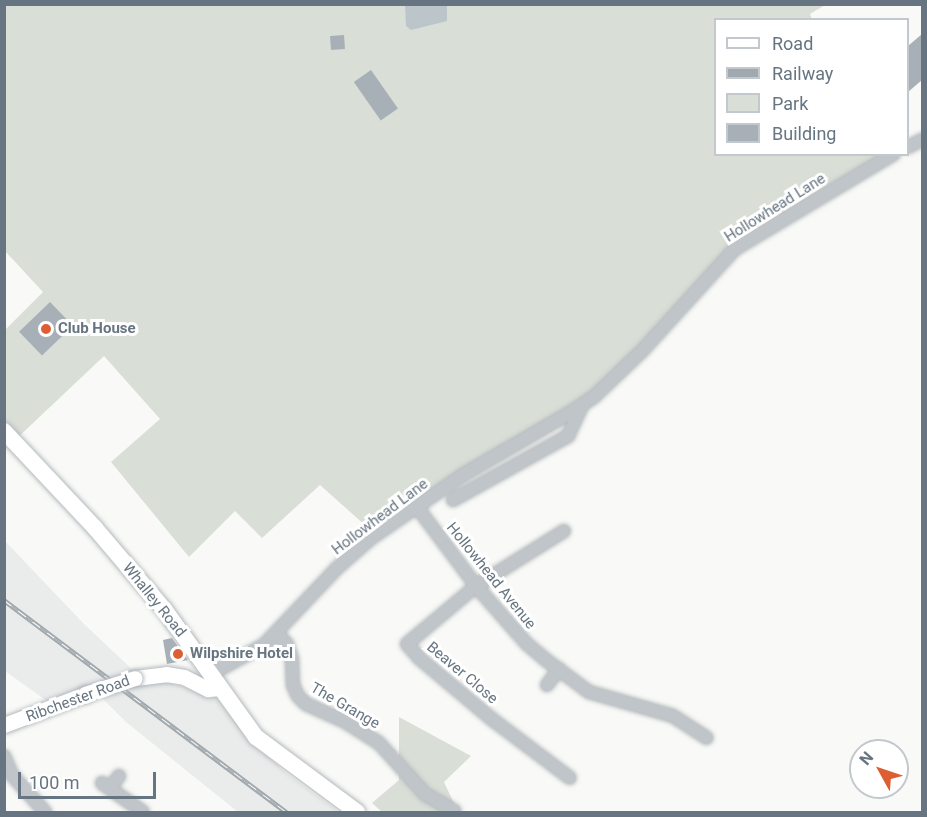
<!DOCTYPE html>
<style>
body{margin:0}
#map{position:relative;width:927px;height:817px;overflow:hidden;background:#f9faf7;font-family:Roboto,sans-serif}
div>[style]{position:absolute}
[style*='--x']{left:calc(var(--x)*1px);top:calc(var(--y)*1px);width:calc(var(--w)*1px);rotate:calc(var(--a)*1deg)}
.built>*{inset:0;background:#eaebeb}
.green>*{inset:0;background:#d9ded7}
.water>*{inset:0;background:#bbc5ca}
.building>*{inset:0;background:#a8b0b7;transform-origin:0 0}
.roads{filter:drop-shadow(0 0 2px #b4b9bd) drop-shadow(0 0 2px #b4b9bd)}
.minor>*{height:12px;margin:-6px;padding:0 6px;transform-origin:6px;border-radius:6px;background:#c0c5c9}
.major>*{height:15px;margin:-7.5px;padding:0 7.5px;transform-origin:7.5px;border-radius:7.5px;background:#fff}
.highway>*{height:16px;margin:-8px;padding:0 8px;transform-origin:8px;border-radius:8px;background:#fff}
.rail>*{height:5px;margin-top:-2.5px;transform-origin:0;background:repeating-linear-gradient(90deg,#fff 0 9px,#a2a9ae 0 18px);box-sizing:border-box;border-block:2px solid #a2a9ae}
.bridges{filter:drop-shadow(0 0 2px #b4b9bd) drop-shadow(0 0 2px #b4b9bd)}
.major-bridge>*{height:15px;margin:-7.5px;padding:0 7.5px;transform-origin:7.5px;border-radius:7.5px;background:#fff}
.dots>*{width:16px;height:16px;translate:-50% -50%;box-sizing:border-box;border:3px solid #fff;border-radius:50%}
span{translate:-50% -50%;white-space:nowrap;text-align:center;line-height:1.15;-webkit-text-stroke:6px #fff;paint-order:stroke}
.street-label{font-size:15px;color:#667581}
.poi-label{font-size:15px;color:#667581;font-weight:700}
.left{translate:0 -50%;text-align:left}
.frame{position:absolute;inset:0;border:6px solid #667581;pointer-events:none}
.legend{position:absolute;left:714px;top:18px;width:195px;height:138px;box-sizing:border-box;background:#fff;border:2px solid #c2c8cd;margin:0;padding:8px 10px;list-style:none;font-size:18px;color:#667581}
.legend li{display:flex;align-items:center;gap:12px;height:30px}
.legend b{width:30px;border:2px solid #c2c8cd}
.north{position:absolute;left:849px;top:739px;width:60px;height:60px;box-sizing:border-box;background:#fff;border:2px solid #c2c8cd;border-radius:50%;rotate:310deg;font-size:16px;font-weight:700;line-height:24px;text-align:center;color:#667581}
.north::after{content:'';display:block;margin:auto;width:21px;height:27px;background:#de5e33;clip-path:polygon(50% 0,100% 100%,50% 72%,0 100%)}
.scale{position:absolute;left:18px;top:772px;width:138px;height:27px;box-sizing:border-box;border:3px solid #667581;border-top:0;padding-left:8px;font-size:18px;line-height:21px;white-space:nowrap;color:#667581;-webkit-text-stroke:4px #fff;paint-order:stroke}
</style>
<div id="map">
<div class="built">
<div style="clip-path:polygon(5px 541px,84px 624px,135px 672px,51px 704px,5px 671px)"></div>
<div style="clip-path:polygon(155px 679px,215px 696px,253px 743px,287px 774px,339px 812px,238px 812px,126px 722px,100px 696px)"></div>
</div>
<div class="green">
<div style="clip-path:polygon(5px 5px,825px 5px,810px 14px,812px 19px,716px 20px,716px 154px,885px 154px,735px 249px,614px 379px,376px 535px,320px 485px,262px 538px,235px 511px,189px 557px,111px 462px,160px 419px,104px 356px,14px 441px,5px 431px,5px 330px,43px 292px,5px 251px)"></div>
<div style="clip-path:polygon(399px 717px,471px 756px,444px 782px,458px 812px,382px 812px,372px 803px,399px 780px)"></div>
</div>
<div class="water">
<div style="clip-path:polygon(405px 5px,447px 5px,447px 21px,411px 30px,406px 26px)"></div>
</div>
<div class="building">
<div style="clip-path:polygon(922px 34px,922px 80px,908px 92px,908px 46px)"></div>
<div style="left:344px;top:35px;width:14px;height:14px;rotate:86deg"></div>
<div style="left:371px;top:70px;width:47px;height:21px;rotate:55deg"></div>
<div style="left:50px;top:302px;width:33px;height:43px;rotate:46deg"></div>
<div style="clip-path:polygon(172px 638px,188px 660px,167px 664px,163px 640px)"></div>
</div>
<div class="roads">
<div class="minor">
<div style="--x:908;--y:147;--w:16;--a:-27"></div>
<div style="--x:453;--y:500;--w:132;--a:-29.1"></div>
<div style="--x:568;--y:436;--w:35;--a:-65"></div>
<div style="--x:417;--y:507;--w:99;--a:53.2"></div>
<div style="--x:476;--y:586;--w:77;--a:48.7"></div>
<div style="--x:527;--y:644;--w:25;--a:40"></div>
<div style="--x:546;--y:660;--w:54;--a:36.7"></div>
<div style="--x:589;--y:692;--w:87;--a:15.9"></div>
<div style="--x:673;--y:716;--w:40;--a:32.9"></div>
<div style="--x:564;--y:531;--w:104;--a:148"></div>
<div style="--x:476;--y:586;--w:90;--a:140"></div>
<div style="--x:407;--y:644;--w:18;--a:49"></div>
<div style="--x:419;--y:658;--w:97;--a:40"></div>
<div style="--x:493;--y:720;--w:96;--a:37"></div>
<div style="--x:277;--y:633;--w:15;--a:48"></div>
<div style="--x:287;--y:644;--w:16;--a:72"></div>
<div style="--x:292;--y:659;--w:26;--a:88"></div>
<div style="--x:293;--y:685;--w:12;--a:66"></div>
<div style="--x:298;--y:696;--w:11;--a:45"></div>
<div style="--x:306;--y:704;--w:42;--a:24.1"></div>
<div style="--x:344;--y:721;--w:41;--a:32.2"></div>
<div style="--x:379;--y:743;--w:69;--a:48"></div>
<div style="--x:425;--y:794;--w:34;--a:30"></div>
<div style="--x:211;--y:674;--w:60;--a:-28.7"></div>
<div style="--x:264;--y:645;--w:105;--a:-46.5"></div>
<div style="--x:336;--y:569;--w:45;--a:-41.4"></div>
<div style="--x:370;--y:539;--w:113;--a:-34.5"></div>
<div style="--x:463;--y:475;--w:124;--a:-30.1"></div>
<div style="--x:570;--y:413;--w:30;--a:-34"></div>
<div style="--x:595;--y:396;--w:66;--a:-43.8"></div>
<div style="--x:643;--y:350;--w:137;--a:-47.7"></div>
<div style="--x:735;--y:249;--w:185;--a:-30.9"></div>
<div style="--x:547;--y:685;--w:20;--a:-53"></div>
<div style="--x:4;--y:756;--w:21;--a:67"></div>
<div style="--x:12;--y:775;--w:50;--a:48.3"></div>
<div style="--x:102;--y:783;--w:50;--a:35.3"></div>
<div style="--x:110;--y:788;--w:15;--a:-53"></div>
</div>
<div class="major">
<div style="--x:135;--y:678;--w:31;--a:-7"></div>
<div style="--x:166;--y:674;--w:18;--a:9"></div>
<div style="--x:184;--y:677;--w:27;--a:27"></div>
<div style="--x:208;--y:689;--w:13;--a:-4"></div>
<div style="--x:4;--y:725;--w:87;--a:-20.9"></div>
</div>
<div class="highway">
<div style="--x:4;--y:431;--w:133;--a:46.8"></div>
<div style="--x:95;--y:528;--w:106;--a:49.6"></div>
<div style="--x:164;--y:609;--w:158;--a:54.3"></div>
<div style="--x:256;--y:737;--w:126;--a:36.6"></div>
</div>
</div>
<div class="rail">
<div style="--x:4;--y:600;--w:353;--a:36.9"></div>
</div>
<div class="bridges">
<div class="major-bridge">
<div style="--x:85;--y:694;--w:52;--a:-17.7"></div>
</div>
</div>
<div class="dots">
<div style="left:46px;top:329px;background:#de5e33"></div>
<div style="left:178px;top:654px;background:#de5e33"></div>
</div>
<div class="street-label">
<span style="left:775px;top:208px;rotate:-32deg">Hollowhead Lane</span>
<span style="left:380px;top:517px;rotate:-37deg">Hollowhead Lane</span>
<span style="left:491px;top:576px;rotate:51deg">Hollowhead Avenue</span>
<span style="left:154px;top:600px;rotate:51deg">Whalley Road</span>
<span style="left:462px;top:673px;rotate:40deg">Beaver Close</span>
<span style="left:78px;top:699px;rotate:-20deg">Ribchester Road</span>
<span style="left:345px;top:706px;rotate:30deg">The Grange</span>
</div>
<div class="poi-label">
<span class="left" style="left:58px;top:329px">Club House</span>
<span class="left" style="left:190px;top:654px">Wilpshire Hotel</span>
</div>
<div class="frame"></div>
<ul class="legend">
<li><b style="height:8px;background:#fff"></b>Road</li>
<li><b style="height:8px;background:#a2a9ae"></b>Railway</li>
<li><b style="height:16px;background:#d9ded7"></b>Park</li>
<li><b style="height:16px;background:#a8b0b7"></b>Building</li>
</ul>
<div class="north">N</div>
<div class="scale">100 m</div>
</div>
